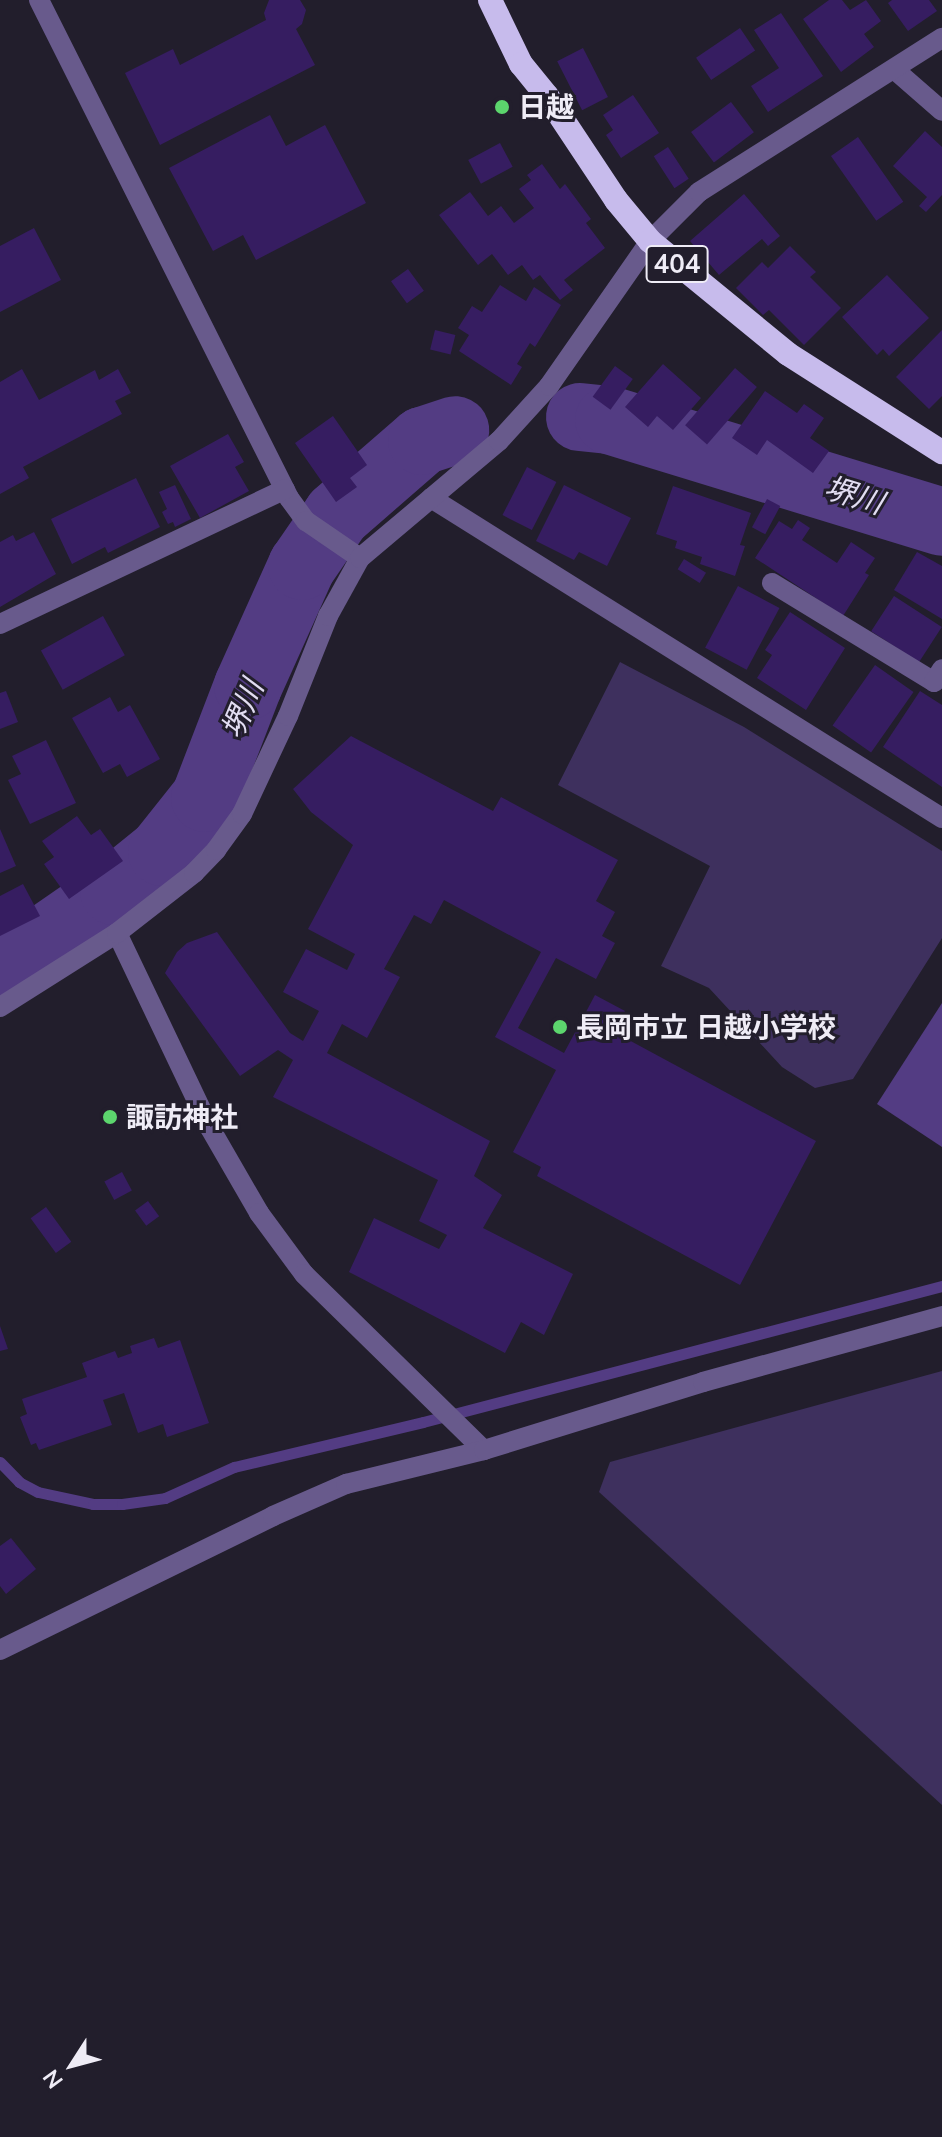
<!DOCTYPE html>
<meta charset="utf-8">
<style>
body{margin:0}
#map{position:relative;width:942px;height:2137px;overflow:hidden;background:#221e2c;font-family:Mulish,"Noto Sans JP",sans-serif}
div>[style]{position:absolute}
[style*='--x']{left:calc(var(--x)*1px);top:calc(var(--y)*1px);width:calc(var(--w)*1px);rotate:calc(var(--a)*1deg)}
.green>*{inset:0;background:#3e305e}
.water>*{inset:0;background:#533c83}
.stream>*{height:11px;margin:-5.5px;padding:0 5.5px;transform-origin:5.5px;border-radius:5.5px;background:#533c83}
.river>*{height:68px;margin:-34px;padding:0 34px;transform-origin:34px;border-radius:34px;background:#533c83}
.building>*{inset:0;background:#361d61;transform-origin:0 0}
.minor>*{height:20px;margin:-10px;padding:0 10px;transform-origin:10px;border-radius:10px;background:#685a8c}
.highway>*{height:24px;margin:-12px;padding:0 12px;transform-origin:12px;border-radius:12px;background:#c7bbec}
.dots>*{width:22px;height:22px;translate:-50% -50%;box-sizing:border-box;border:4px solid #221e2c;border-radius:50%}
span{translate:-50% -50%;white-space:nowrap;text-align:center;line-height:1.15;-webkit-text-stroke:6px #221e2c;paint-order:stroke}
.shield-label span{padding:2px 6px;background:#221e2c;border:2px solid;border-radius:6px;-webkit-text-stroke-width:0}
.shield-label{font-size:26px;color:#efecf6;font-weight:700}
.poi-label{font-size:28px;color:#efecf6;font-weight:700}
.left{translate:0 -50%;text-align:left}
.water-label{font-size:30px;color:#e2ddf2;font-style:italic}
.north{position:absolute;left:32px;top:2025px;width:80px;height:80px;-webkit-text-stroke:6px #221e2c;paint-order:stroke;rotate:234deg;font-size:22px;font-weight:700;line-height:32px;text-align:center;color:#efecf6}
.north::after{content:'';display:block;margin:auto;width:28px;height:36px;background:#efecf6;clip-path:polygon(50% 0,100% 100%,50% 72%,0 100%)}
</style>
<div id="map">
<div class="green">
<div style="clip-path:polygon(620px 662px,744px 727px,942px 851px,942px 938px,853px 1079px,815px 1088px,782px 1067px,709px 988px,661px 966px,710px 866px,558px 785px)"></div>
<div style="clip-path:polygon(942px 1371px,942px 1805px,599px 1492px,610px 1462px)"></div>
</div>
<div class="water">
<div style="clip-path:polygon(942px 1003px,942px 1147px,877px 1104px)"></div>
</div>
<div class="stream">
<div style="--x:0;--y:1462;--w:28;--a:46"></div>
<div style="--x:19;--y:1482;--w:21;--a:28"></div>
<div style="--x:38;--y:1492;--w:56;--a:12.3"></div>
<div style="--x:93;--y:1504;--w:29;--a:0"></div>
<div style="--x:122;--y:1504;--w:43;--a:-7.9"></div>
<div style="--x:165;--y:1498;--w:76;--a:-24.2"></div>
<div style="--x:234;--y:1467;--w:194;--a:-13.4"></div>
<div style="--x:423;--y:1422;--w:537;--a:-14.68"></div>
</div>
<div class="river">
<div style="--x:580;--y:417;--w:29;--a:6"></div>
<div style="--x:609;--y:420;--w:348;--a:17"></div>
<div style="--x:0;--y:970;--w:139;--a:-34.7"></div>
<div style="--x:114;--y:891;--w:62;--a:-39.1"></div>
<div style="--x:162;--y:852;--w:69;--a:-51.5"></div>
<div style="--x:205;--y:798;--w:120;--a:-69"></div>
<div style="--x:248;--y:686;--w:132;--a:-65.8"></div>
<div style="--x:302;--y:566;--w:62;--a:-55.5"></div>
<div style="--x:337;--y:515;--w:113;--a:-41"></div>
<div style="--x:422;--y:441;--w:35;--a:-18"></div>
</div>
<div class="building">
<div style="clip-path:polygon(269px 0,300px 0,306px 10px,302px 24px,296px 29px,315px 65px,160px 145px,125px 73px,173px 49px,180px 65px,266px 20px,264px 13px)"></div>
<div style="clip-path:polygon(829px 0,842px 0,850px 10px,866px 0,881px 21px,864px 34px,874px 47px,841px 72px,803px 19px)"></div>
<div style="clip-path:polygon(892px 0,929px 0,937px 11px,908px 31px,888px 3px)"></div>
<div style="clip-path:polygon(781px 13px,823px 76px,768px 112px,751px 86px,779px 68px,754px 30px)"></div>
<div style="left:740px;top:28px;width:27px;height:53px;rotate:56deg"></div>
<div style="left:583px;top:48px;width:55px;height:29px;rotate:63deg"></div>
<div style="clip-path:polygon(633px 95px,659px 133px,621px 158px,606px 135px,613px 130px,603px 115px)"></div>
<div style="left:731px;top:102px;width:38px;height:50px;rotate:53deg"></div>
<div style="clip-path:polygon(270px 115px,286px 146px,325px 125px,366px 203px,256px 260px,243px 235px,213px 251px,169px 168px)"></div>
<div style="clip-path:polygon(925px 131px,942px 147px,942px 195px,926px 212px,919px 206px,927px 197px,893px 166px)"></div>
<div style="left:858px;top:137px;width:79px;height:33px;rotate:55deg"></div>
<div style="left:500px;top:143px;width:27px;height:36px;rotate:62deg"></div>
<div style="left:668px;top:147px;width:38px;height:17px;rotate:57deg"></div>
<div style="clip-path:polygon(542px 164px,560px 189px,565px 184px,591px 219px,586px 223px,605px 248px,564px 280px,573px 290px,560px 300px,540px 275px,533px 280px,522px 265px,508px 275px,492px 254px,478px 265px,439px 215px,470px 192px,488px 216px,501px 206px,514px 223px,534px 208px,519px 189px,531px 180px,527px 175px)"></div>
<div style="clip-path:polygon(744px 194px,780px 236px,768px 246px,762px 239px,719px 275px,690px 241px)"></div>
<div style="clip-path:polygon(34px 228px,61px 280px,0 312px,0 246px)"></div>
<div style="clip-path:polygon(790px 246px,816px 272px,810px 277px,841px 308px,804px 345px,769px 310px,763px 315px,736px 288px,762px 262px,768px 268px)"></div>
<div style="left:408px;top:269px;width:27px;height:21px;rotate:54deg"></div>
<div style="clip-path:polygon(887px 275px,929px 318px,889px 356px,883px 349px,877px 355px,842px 317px)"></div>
<div style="clip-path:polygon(500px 285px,526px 301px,534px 287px,561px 305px,535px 347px,530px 343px,517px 364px,522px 367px,511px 385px,459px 351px,469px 335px,458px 328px,472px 306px,482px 312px)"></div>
<div style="left:435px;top:330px;width:21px;height:20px;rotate:14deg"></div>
<div style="clip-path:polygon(942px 330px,942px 396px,929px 409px,896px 377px)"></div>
<div style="clip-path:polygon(663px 364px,701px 398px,673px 430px,657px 416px,648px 427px,625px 407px)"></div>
<div style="left:615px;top:366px;width:22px;height:38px;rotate:36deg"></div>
<div style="left:735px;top:368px;width:29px;height:76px;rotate:41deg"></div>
<div style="clip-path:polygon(22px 369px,39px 400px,95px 370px,99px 380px,118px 369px,131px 393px,115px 401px,122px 414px,23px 467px,29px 478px,0 494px,0 382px)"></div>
<div style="clip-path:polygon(765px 391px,797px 413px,804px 404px,824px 418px,810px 438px,829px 451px,813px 473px,767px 440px,757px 455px,732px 438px)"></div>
<div style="clip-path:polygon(333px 416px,367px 465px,350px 478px,357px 487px,336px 502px,295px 443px)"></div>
<div style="clip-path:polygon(228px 434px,244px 462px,235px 467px,249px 491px,200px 518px,170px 466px)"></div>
<div style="left:527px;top:467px;width:33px;height:54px;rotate:27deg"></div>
<div style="clip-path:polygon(136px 478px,160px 527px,108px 553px,105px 547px,72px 564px,51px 519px)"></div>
<div style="clip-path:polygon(175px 485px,191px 519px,175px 527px,173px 522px,168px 524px,162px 512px,167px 509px,159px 492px)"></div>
<div style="clip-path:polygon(564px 485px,631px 518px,607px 566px,579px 552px,574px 560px,536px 541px)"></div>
<div style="clip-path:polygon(673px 486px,751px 513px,740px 545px,745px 546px,735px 576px,700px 564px,702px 557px,675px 548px,677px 541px,656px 534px)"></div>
<div style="left:767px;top:499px;width:15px;height:32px;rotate:28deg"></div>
<div style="clip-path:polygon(798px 520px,810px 528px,802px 540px,837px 563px,851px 542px,875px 558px,865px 573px,869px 575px,843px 616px,755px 558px,779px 521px,792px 529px)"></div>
<div style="clip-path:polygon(34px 532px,56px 574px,0 607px,0 542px,13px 535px,16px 541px)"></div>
<div style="clip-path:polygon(917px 552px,942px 566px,942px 619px,894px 590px)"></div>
<div style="left:684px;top:559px;width:26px;height:12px;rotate:32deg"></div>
<div style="left:738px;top:586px;width:47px;height:70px;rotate:28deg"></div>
<div style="left:894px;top:596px;width:57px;height:42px;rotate:33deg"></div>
<div style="clip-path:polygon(790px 612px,845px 648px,806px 710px,757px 678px,772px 655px,765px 650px)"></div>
<div style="left:103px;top:616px;width:45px;height:71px;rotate:61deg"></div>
<div style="left:875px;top:665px;width:47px;height:74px;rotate:35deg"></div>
<div style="clip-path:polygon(6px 691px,18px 722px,0 729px,0 693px)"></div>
<div style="clip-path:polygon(920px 691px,942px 705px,942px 787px,883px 747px)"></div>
<div style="clip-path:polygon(110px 697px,118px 712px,130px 705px,160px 759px,127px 777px,120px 764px,103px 773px,72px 718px)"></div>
<div style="clip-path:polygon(351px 736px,493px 811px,501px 797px,618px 860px,596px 901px,615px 912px,602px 936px,615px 943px,596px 979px,556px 958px,518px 1028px,564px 1053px,595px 995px,625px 1011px,614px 1032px,816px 1141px,740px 1285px,537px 1176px,541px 1167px,513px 1152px,556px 1070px,495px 1037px,541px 952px,444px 900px,431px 924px,414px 915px,384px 969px,400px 977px,367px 1038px,342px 1024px,327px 1053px,490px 1141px,474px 1176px,502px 1195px,483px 1228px,573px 1274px,544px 1335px,521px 1322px,505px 1353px,349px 1272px,374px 1218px,439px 1249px,447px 1235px,419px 1221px,438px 1180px,273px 1097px,293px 1060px,278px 1050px,240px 1076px,165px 973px,177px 952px,187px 943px,217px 932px,290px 1033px,303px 1041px,319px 1011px,283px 992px,306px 949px,347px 970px,355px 954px,308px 929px,353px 845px,311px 812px,293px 789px)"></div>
<div style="clip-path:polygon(46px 740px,76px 803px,30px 824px,8px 780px,21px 774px,12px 756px)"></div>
<div style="clip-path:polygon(77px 816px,91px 835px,100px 829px,123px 861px,69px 899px,44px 864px,54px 857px,42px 841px)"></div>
<div style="clip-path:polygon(0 829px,16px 866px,0 873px)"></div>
<div style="clip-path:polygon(23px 884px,40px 916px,0 936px,0 896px)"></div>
<div style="left:122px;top:1172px;width:21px;height:20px;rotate:62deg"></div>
<div style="left:148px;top:1201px;width:19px;height:16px;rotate:54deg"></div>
<div style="left:46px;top:1207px;width:43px;height:19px;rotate:54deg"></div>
<div style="clip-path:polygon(0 1326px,8px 1349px,0 1351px)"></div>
<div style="clip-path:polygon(154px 1338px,158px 1348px,180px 1340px,209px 1423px,167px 1437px,163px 1424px,138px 1433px,124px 1393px,103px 1400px,112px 1425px,39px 1450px,36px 1443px,31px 1445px,20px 1417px,27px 1414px,22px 1399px,87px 1377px,82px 1363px,115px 1351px,118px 1358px,132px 1353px,130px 1346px)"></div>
<div style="clip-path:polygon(11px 1538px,36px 1569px,6px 1594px,0 1586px,0 1546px)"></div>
</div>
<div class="minor">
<div style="--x:39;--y:0;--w:557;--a:63.34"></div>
<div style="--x:289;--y:498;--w:29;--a:54"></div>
<div style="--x:306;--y:521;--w:65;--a:34.4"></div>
<div style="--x:895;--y:70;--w:62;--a:41.1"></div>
<div style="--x:431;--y:498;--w:603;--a:32.06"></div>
<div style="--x:772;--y:583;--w:190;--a:31.4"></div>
<div style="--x:934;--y:682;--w:15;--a:-58"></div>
<div style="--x:0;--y:624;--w:315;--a:-25.3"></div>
<div style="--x:117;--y:933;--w:216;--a:64.5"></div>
<div style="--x:210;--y:1128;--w:98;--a:60"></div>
<div style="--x:259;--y:1213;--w:76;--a:53.6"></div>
<div style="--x:304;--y:1274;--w:252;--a:44.4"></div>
<div style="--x:0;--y:1007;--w:138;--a:-32.3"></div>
<div style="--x:117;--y:933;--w:98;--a:-37.9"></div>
<div style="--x:194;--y:873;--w:32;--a:-46"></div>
<div style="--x:216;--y:850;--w:44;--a:-54.2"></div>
<div style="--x:242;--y:814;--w:108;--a:-64.9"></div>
<div style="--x:288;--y:716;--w:108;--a:-68.2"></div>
<div style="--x:328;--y:616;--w:66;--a:-61.1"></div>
<div style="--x:360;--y:558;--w:182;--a:-40.1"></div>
<div style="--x:499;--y:441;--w:74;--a:-47.7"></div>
<div style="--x:549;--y:386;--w:177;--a:-55.1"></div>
<div style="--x:650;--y:241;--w:69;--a:-45"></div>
<div style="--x:699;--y:192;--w:288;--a:-32.4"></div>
<div style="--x:0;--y:1650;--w:304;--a:-26.1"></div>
<div style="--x:273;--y:1516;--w:80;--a:-23.7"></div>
<div style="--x:346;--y:1484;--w:142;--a:-13.8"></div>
<div style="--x:484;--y:1450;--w:229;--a:-17.2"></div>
<div style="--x:703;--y:1382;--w:248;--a:-15.4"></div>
</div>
<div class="highway">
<div style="--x:490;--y:0;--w:71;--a:64.2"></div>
<div style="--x:521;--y:64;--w:41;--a:50.9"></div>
<div style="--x:547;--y:96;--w:125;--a:56.4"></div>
<div style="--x:616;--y:200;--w:53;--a:50.3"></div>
<div style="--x:650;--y:241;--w:178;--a:39.3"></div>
<div style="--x:788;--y:354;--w:183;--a:32.5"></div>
</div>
<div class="dots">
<div style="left:502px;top:107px;background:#5cd56d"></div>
<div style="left:560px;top:1027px;background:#5cd56d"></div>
<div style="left:110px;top:1117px;background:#5cd56d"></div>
</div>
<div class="shield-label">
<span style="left:677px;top:264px">404</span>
</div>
<div class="poi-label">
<span class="left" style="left:518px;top:107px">日越</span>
<span class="left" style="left:576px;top:1027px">長岡市立 日越小学校</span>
<span class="left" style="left:126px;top:1117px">諏訪神社</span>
</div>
<div class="water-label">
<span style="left:854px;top:495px;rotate:17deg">堺川</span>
<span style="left:242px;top:709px;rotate:-67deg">堺川</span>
</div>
<div class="north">N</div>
</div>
